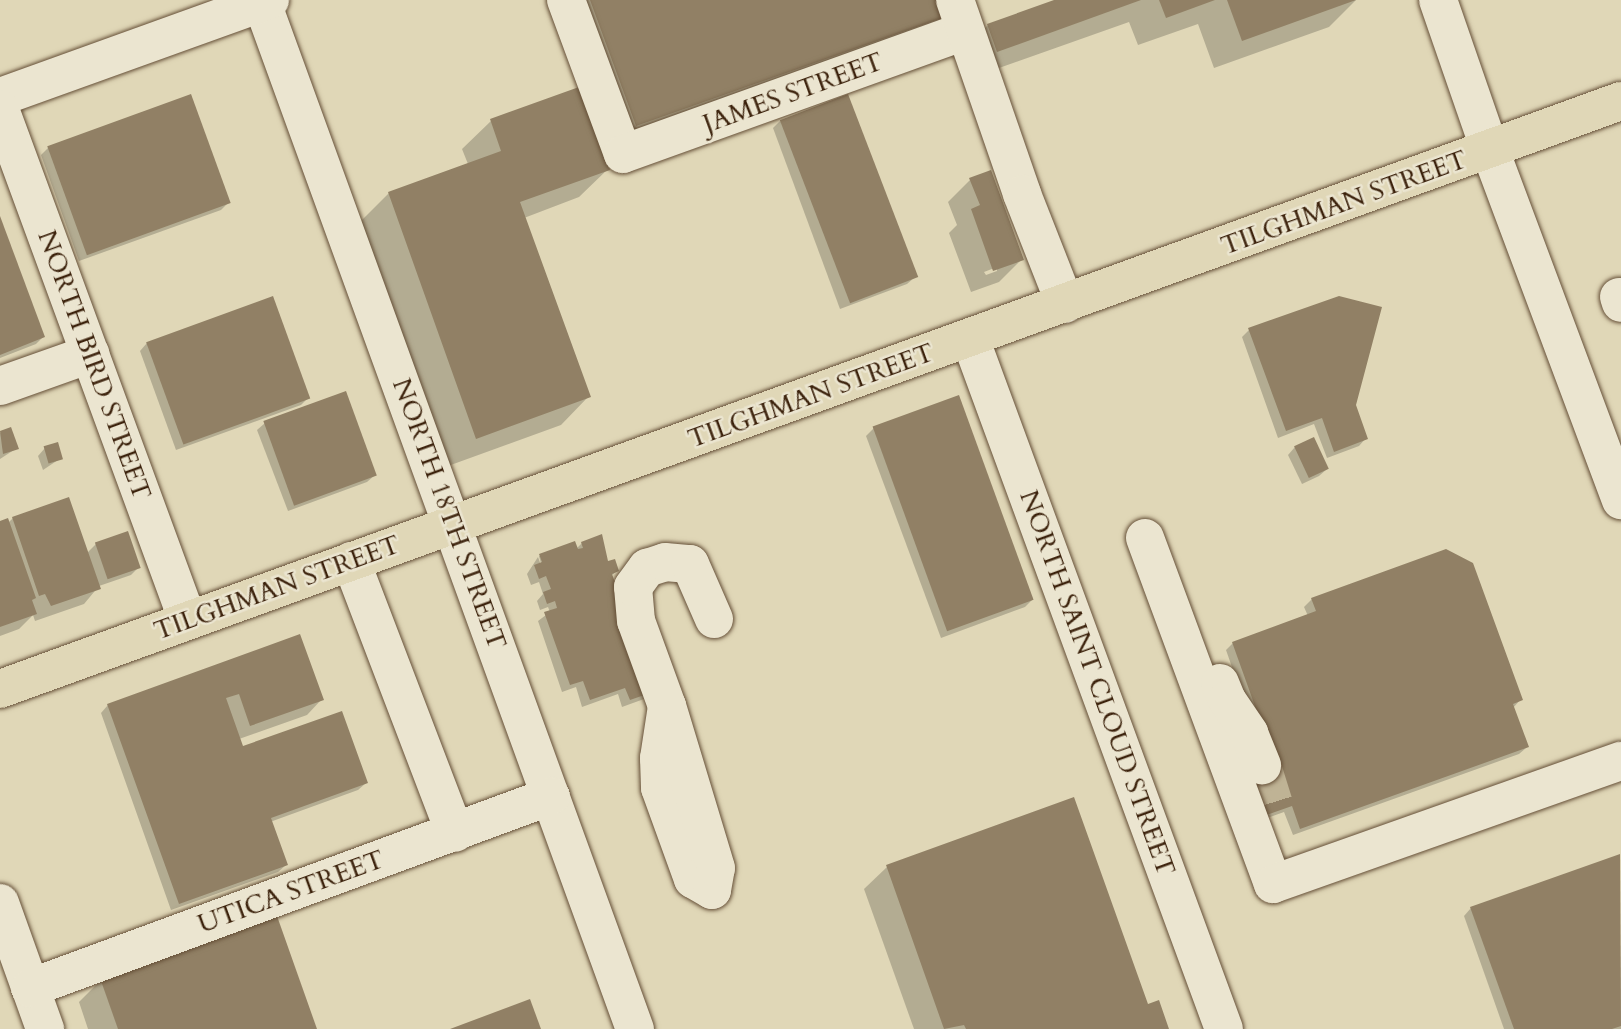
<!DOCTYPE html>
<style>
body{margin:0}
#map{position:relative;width:1621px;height:1029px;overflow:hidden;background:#e0d7b7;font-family:Cardo,serif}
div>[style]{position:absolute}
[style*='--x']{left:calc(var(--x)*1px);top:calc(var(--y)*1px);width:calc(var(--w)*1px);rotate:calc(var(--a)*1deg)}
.shadow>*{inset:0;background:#0003}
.building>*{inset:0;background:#918065;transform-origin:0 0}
.minor-tunnel>*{height:38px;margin-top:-19px;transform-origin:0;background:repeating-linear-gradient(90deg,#bfb395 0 38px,transparent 0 57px)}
.roads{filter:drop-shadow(0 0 2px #654f37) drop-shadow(0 0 2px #654f37)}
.minor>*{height:38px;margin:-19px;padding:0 19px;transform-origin:19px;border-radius:19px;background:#ebe5d0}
.major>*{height:38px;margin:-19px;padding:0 19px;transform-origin:19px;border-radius:19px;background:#e0d7b7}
span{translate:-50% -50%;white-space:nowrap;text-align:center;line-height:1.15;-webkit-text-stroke:5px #ebe5d0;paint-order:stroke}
.street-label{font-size:26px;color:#3c220c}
</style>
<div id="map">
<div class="shadow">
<div style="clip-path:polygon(581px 0,937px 0,943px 16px,920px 39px,613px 148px)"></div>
<div style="clip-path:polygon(1059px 0,1356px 0,1329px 27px,1214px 68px,1198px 24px,1138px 45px,1129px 22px,968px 79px,959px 54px,988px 25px)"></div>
<div style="clip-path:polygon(491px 121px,608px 169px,579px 197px,524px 218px,589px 396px,561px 425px,448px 466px,360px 222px,389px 193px,468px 164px,462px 149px)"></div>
<div style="clip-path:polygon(780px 121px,915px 277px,907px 284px,840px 309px,773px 128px)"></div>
<div style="clip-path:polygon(48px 148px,229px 202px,221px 210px,79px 261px,41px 155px)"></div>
<div style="clip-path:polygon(evenodd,970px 180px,1022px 259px,999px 282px,971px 292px,949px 233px,957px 225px,948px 202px,970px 180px,997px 267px,997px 271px,986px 275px,984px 272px,997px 267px)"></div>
<div style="clip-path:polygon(0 220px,43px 337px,36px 344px,0 358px)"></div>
<div style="clip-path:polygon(1249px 330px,1354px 405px,1366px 438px,1359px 446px,1327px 458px,1314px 424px,1278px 438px,1242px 337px)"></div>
<div style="clip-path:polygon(147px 343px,308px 398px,301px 405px,176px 450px,140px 351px)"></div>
<div style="clip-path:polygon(265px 423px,375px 475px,367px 482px,288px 511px,257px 430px)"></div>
<div style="clip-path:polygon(874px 428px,1032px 600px,1025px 607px,941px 638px,866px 436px)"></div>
<div style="clip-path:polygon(10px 430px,17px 448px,0 459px,0 433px)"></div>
<div style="clip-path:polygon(1295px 447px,1327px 469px,1319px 476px,1302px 484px,1288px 455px)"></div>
<div style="clip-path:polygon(45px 448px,61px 458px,43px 470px,38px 456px)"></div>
<div style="clip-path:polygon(13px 518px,87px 553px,96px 544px,139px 567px,131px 575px,99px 586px,84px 604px,35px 621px,33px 615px,19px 629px,0 636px,0 523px,8px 523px)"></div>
<div style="clip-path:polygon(574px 543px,576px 549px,582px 543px,617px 571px,611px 576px,644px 699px,622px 707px,618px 694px,582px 707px,576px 687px,562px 692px,538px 621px,550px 612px,548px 607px,540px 610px,537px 601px,543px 594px,539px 582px,531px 585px,527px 574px,538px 557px,543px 571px,539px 556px)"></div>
<div style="clip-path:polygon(1312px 599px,1521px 699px,1513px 708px,1527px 747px,1519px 754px,1293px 835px,1284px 812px,1253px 823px,1268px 770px,1226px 650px,1233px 643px,1308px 616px,1304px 607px)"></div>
<div style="clip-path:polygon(215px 667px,322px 699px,307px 715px,239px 739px,242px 748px,366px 783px,358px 790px,270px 822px,286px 865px,278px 872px,171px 910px,101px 713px,108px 705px)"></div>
<div style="clip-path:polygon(1619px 856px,1621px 1029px,1504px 1029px,1464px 916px,1471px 908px)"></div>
<div style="clip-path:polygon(887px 867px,1147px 1006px,1168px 1029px,914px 1029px,864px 889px)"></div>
<div style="clip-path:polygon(101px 980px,315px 1029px,88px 1029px,79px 1002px)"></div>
</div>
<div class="building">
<div style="clip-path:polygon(590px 0,939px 0,945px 17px,636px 126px)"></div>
<div style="clip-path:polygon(1054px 0,1141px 0,997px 52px,987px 24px)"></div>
<div style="clip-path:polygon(1159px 0,1215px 0,1166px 18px)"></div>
<div style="clip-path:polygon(1227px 0,1356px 0,1242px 41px)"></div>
<div style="clip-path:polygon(579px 87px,610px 170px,520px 202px,591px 397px,476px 439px,388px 192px,501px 151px,490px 119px)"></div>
<div style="left:191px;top:94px;width:116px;height:153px;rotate:70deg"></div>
<div style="left:848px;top:94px;width:196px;height:73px;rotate:69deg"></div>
<div style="clip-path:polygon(991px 170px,1024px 260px,993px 271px,971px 209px,980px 205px,969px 178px)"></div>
<div style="clip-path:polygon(0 216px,45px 337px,0 355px)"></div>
<div style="left:273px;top:296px;width:109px;height:135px;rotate:70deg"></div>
<div style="clip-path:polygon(1339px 296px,1382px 307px,1356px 405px,1368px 439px,1334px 452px,1322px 418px,1286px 431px,1248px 328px)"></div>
<div style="left:346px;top:391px;width:90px;height:88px;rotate:70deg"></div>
<div style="left:959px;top:395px;width:218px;height:92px;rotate:70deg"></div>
<div style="clip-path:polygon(11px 427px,19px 449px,3px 454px,0 431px)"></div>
<div style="left:1314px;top:437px;width:35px;height:22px;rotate:65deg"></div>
<div style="left:58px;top:442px;width:18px;height:15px;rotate:74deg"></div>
<div style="clip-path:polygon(69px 497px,101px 589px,51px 606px,45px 594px,39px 596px,12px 517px)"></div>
<div style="clip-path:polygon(8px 518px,36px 598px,32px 600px,37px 614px,0 627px,0 521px)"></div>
<div style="left:128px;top:531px;width:39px;height:35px;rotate:71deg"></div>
<div style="clip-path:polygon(602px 534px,608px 561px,615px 559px,619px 571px,612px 574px,653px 692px,630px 700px,625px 688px,590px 700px,583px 681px,570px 685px,544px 612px,557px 608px,555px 601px,547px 604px,543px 592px,551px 589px,546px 576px,539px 579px,534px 565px,542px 562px,539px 554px,575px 541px,578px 549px,583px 548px,581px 542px)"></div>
<div style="clip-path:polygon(1446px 549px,1473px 563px,1523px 700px,1513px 704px,1529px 747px,1300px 829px,1292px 806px,1261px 817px,1246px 776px,1276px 765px,1232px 642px,1316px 611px,1311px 598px)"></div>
<div style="clip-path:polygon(300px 634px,324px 700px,250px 726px,239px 694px,226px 698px,243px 746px,342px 711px,368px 783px,271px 818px,288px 865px,179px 904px,107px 704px)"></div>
<div style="clip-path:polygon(1074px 797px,1148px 1004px,1159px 1000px,1169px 1029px,966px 1029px,964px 1025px,944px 1029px,886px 865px)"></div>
<div style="clip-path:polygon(1620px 854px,1621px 1026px,1612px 1029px,1514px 1029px,1470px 907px)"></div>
<div style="clip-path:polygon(277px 916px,317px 1029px,118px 1029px,100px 978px)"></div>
<div style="clip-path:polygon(530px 999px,541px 1029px,450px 1029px)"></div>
</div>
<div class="minor-tunnel">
<div style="--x:1262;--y:766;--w:53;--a:72.6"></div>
</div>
<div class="roads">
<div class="minor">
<div style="--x:261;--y:0;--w:1095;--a:70.03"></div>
<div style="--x:566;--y:0;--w:164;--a:69.7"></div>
<div style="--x:623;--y:154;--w:363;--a:-19.8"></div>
<div style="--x:955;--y:0;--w:205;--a:70.9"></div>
<div style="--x:1022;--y:194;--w:118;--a:68.6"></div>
<div style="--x:1438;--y:0;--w:159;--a:70.9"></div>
<div style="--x:1490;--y:150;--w:374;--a:69.5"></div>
<div style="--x:0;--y:97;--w:287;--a:-19.8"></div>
<div style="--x:0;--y:109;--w:545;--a:69.84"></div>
<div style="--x:1619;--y:297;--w:6;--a:72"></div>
<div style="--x:970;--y:338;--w:736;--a:69.82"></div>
<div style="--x:0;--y:386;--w:96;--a:-19.6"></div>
<div style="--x:1145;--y:538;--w:369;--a:69.7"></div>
<div style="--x:1273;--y:884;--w:369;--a:-19.5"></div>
<div style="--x:351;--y:561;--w:291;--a:69.1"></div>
<div style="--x:1220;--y:683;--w:18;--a:68"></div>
<div style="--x:1227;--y:700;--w:40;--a:56"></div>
<div style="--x:1249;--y:733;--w:35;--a:68"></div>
<div style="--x:667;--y:706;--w:53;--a:98.7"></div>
<div style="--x:659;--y:758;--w:30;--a:88"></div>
<div style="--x:660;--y:788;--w:97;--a:70.1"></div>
<div style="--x:693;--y:879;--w:22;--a:30"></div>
<div style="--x:712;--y:890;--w:22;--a:-80"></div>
<div style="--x:716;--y:868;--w:169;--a:-106.8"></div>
<div style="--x:667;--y:706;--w:90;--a:-110"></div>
<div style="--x:636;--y:621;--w:34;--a:-95"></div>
<div style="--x:633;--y:587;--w:24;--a:-54"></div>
<div style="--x:647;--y:568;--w:19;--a:-18"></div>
<div style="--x:665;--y:562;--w:25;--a:5"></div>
<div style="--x:690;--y:564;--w:60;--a:66.4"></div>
<div style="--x:0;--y:903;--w:134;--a:70.3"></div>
<div style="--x:30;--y:988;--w:555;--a:-20.23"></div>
</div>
<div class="major">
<div style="--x:0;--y:689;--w:1724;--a:-19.94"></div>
</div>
</div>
<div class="street-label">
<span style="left:793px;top:93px;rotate:-20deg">JAMES STREET</span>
<span style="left:1344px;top:203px;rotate:-20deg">TILGHMAN STREET</span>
<span style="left:94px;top:365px;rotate:70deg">NORTH BIRD STREET</span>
<span style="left:811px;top:396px;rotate:-20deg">TILGHMAN STREET</span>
<span style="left:449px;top:514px;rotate:70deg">NORTH 18TH STREET</span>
<span style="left:277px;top:588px;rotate:-20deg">TILGHMAN STREET</span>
<span style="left:1097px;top:683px;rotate:70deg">NORTH SAINT CLOUD STREET</span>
<span style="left:291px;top:892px;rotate:-20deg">UTICA STREET</span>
</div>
</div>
